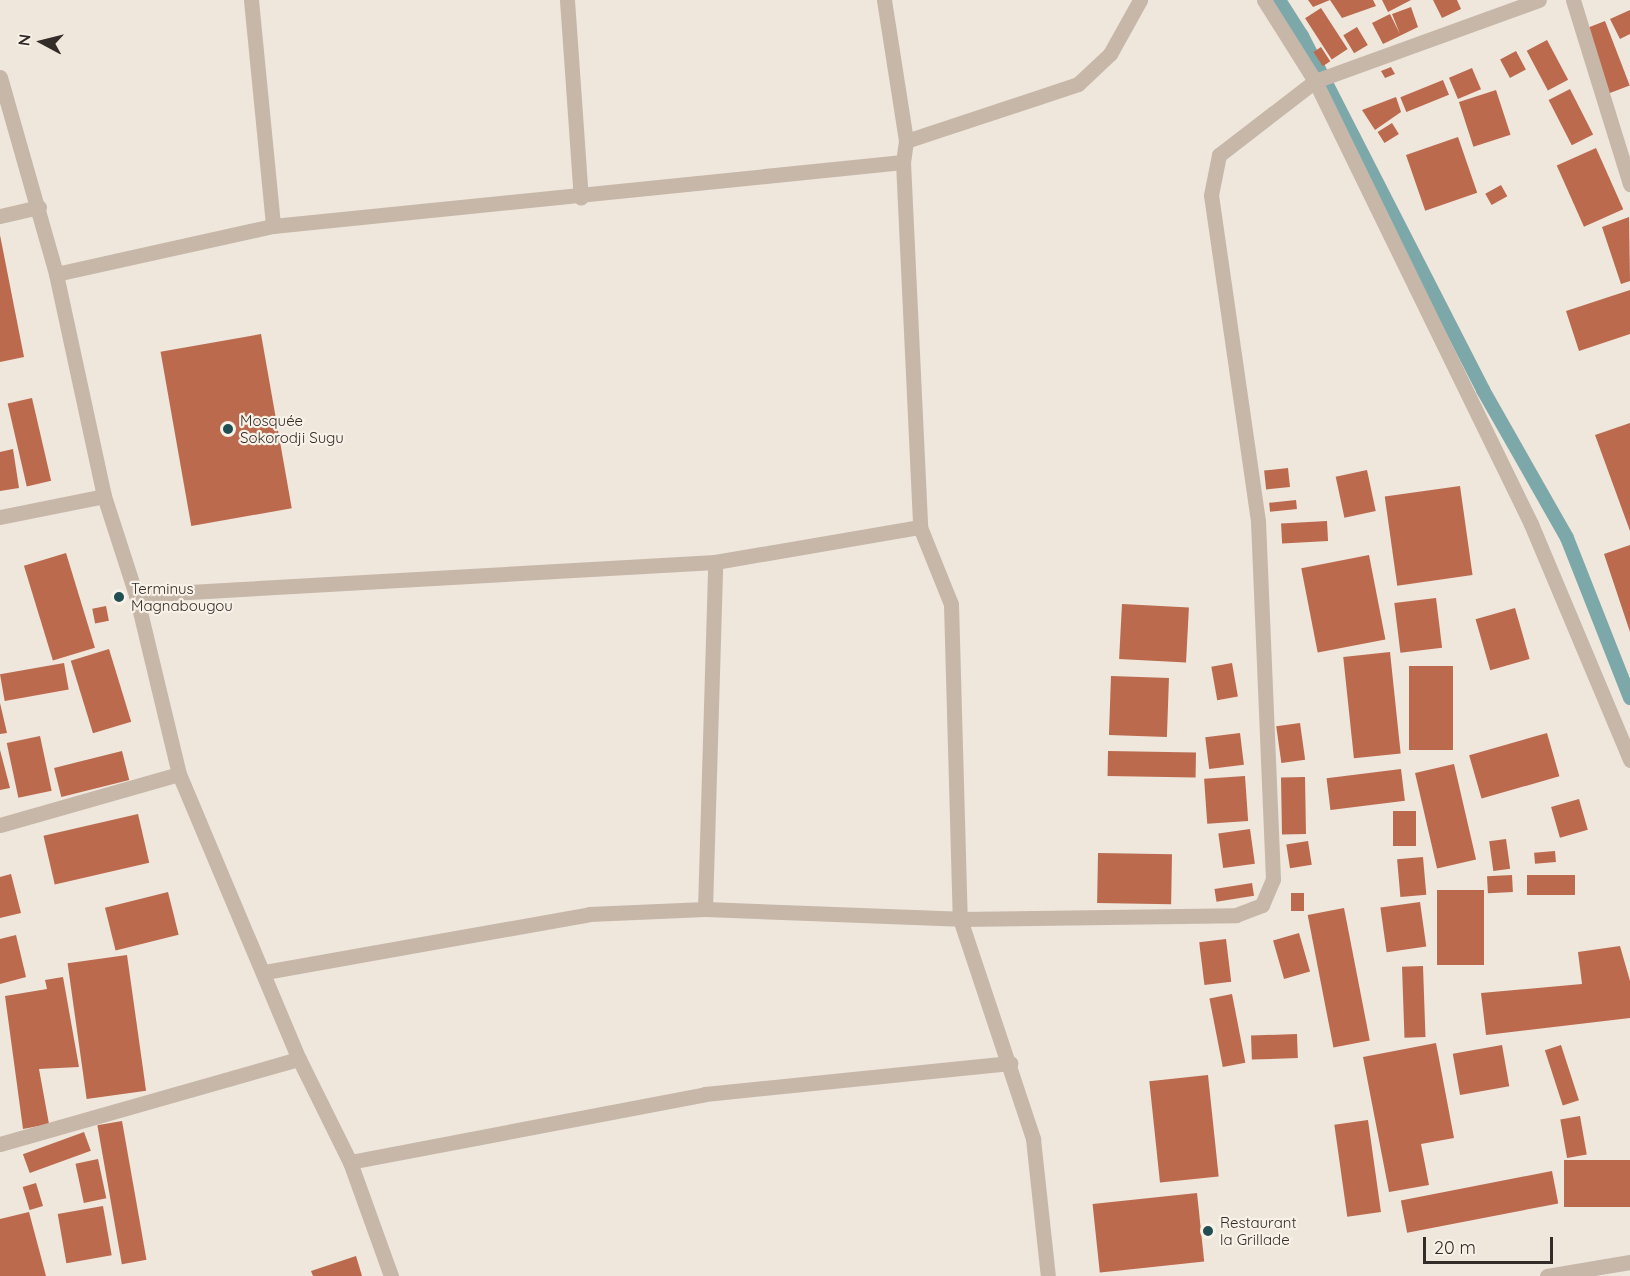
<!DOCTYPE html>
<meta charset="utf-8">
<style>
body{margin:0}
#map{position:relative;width:1630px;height:1276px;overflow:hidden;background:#efe6dc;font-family:Quicksand,sans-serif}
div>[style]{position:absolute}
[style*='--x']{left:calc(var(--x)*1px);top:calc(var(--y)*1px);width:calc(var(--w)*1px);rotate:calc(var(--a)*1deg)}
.stream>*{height:14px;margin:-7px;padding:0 7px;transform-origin:7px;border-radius:7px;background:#7da8aa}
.building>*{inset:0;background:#bb6a4e;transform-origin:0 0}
.minor>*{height:15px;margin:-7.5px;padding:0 7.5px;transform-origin:7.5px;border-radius:7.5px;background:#c6b7a9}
.dots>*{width:16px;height:16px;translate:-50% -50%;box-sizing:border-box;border:3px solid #f8f1e8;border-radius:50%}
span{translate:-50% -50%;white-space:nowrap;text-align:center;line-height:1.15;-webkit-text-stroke:4.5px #f8f1e8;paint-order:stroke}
.poi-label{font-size:15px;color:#342c28}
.left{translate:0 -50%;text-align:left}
.north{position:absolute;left:12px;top:12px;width:60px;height:60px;-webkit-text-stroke:4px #f8f1e8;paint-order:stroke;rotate:277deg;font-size:16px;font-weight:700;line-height:24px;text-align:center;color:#342c28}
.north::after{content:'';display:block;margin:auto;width:21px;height:27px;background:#342c28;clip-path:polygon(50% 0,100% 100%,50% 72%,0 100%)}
.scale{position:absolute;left:1423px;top:1237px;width:130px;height:27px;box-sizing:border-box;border:3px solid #342c28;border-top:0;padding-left:8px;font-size:18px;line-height:21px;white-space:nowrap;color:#342c28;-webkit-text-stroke:4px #f8f1e8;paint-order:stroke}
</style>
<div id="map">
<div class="stream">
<div style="--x:1279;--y:0;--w:43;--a:57.4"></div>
<div style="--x:1302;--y:36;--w:398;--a:62.9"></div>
<div style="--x:1483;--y:390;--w:170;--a:60.4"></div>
<div style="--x:1567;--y:538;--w:172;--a:68.5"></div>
</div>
<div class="building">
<div style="clip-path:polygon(1308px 0,1330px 0,1313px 7px)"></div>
<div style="clip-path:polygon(1330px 0,1373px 0,1376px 6px,1342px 18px)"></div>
<div style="clip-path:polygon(1382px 0,1411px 0,1388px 12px)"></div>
<div style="clip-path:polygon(1433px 0,1457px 0,1461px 9px,1442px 18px)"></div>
<div style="clip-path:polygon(1411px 7px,1418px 27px,1383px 44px,1372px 23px,1390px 14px,1400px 34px,1392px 14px)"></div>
<div style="left:1321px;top:8px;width:49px;height:19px;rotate:57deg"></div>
<div style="clip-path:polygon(1630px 10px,1630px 34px,1620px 39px,1610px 19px)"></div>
<div style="left:1605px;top:21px;width:69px;height:22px;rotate:69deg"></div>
<div style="left:1357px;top:27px;width:21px;height:16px;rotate:59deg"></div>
<div style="left:1547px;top:40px;width:45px;height:23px;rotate:62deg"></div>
<div style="left:1321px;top:47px;width:17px;height:9px;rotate:57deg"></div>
<div style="left:1516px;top:51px;width:21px;height:18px;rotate:62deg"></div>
<div style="clip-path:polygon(1391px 67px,1395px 74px,1385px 78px,1381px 71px)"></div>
<div style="left:1472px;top:68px;width:23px;height:25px;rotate:67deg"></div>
<div style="left:1443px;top:80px;width:16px;height:46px;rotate:68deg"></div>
<div style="left:1570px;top:89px;width:51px;height:24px;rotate:63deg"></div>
<div style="left:1496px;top:90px;width:47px;height:39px;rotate:72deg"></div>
<div style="clip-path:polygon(1396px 97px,1401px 112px,1375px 130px,1362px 110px)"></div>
<div style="left:1392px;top:123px;width:13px;height:17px;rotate:58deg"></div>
<div style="left:1458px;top:137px;width:59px;height:55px;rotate:71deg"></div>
<div style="left:1596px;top:148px;width:67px;height:43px;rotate:66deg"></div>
<div style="left:1501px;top:185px;width:13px;height:18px;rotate:61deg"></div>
<div style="clip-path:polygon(1629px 217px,1630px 281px,1621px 284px,1602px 227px)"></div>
<div style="clip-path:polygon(0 235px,24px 357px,0 362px)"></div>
<div style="clip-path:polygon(1630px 290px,1630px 334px,1579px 351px,1566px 311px)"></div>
<div style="left:261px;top:334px;width:177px;height:102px;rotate:80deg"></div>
<div style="left:32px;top:398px;width:85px;height:25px;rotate:77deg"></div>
<div style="clip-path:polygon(1630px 423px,1630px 531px,1595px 435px)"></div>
<div style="clip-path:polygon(13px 449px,19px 488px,0 491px,0 452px)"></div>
<div style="left:1288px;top:468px;width:19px;height:24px;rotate:84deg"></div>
<div style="left:1367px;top:470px;width:42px;height:32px;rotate:78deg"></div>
<div style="left:1460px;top:486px;width:90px;height:76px;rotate:82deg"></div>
<div style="left:1296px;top:500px;width:9px;height:27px;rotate:84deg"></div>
<div style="left:1327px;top:521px;width:20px;height:46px;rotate:87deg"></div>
<div style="clip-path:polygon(1630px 545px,1630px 632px,1604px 554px)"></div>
<div style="left:66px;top:553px;width:99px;height:44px;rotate:73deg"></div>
<div style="left:1369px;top:555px;width:86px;height:69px;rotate:79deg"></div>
<div style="left:1436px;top:598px;width:50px;height:42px;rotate:83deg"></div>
<div style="left:1122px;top:604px;width:67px;height:55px;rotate:3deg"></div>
<div style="left:106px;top:606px;width:15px;height:14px;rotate:79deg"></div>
<div style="left:1515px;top:608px;width:53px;height:41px;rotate:74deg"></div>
<div style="left:109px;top:649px;width:76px;height:40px;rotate:73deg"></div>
<div style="left:1390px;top:652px;width:102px;height:47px;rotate:84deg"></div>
<div style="left:64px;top:663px;width:27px;height:65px;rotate:80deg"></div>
<div style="left:1232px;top:663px;width:34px;height:21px;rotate:80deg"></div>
<div style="left:1453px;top:666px;width:84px;height:44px;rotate:90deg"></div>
<div style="left:1111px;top:676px;width:58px;height:59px;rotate:2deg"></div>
<div style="clip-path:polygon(0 703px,7px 733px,0 734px)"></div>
<div style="left:1300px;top:723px;width:37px;height:24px;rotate:82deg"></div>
<div style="left:1240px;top:733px;width:32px;height:35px;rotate:83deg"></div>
<div style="left:1547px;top:733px;width:45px;height:81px;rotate:74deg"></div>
<div style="left:40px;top:736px;width:56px;height:34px;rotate:78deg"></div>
<div style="clip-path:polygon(0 750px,10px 788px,0 790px)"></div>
<div style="left:122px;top:751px;width:30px;height:70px;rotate:76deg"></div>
<div style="left:1108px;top:751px;width:88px;height:25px;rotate:1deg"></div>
<div style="left:1454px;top:764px;width:98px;height:40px;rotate:77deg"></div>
<div style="left:1401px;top:769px;width:32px;height:75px;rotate:83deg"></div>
<div style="left:1245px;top:776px;width:45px;height:41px;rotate:86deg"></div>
<div style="left:1305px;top:777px;width:57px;height:24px;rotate:89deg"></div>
<div style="left:1579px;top:799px;width:32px;height:29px;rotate:74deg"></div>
<div style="left:1393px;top:811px;width:23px;height:35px"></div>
<div style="left:138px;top:814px;width:50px;height:97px;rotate:77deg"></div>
<div style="left:1250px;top:829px;width:35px;height:32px;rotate:82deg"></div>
<div style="left:1506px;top:839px;width:30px;height:17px;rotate:82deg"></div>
<div style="left:1308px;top:841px;width:24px;height:22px;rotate:81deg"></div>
<div style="left:1555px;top:851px;width:11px;height:21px;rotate:85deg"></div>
<div style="left:1098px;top:853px;width:74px;height:50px;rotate:1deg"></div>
<div style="left:1423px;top:857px;width:38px;height:26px;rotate:85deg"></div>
<div style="clip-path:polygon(11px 874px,21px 913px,0 918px,0 877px)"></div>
<div style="left:1512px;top:875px;width:17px;height:25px;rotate:87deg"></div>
<div style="left:1575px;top:875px;width:20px;height:48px;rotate:90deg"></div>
<div style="left:1252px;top:883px;width:13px;height:38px;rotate:81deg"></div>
<div style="left:1437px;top:890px;width:47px;height:75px"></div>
<div style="left:168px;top:892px;width:44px;height:65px;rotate:76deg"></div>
<div style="left:1291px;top:893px;width:13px;height:18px"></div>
<div style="left:1420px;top:902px;width:45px;height:40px;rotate:82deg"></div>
<div style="left:1344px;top:908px;width:135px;height:37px;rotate:79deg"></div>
<div style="left:1299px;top:933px;width:40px;height:27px;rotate:74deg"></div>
<div style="clip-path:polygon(16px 935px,26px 977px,0 984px,0 939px)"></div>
<div style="left:1226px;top:939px;width:43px;height:27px;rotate:83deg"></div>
<div style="clip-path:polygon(1620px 946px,1630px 981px,1630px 1018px,1486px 1035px,1481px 993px,1582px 984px,1578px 952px)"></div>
<div style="left:127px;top:955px;width:137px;height:60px;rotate:82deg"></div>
<div style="left:1423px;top:966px;width:71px;height:21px;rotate:88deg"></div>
<div style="clip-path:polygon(63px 977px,79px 1067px,39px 1069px,49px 1124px,23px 1129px,5px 996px,47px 989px,45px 980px)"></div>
<div style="left:1232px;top:994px;width:70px;height:23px;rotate:79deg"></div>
<div style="left:1297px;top:1034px;width:24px;height:46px;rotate:88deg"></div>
<div style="clip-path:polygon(1436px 1043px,1454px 1138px,1421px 1144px,1429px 1185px,1389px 1192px,1363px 1057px)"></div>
<div style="left:1502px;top:1045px;width:42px;height:50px;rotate:80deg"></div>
<div style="left:1561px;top:1045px;width:58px;height:17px;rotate:72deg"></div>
<div style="left:1208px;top:1075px;width:102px;height:59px;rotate:84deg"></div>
<div style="left:1580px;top:1116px;width:39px;height:20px;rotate:80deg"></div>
<div style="left:1368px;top:1120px;width:93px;height:34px;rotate:82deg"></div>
<div style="left:122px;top:1121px;width:141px;height:25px;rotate:80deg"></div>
<div style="left:84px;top:1132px;width:20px;height:65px;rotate:70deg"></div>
<div style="left:98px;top:1159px;width:40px;height:23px;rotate:78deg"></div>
<div style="left:1630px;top:1160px;width:47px;height:66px;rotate:90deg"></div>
<div style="left:1552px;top:1171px;width:33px;height:154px;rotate:79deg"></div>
<div style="left:36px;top:1183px;width:24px;height:14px;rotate:73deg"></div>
<div style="left:1197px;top:1193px;width:69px;height:105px;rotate:84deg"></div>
<div style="left:103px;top:1206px;width:50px;height:46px;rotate:80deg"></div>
<div style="clip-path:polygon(29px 1212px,46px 1276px,0 1276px,0 1219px)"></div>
<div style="clip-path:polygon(356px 1256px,362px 1276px,313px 1276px,311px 1271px)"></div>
</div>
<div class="minor">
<div style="--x:251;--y:0;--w:227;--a:84.4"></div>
<div style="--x:567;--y:0;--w:198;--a:86"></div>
<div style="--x:884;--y:0;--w:143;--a:81.1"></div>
<div style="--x:906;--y:141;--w:21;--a:98"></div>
<div style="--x:903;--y:162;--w:365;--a:87.3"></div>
<div style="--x:920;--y:527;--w:83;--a:68.1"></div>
<div style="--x:951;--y:604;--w:315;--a:88.4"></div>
<div style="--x:960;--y:919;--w:232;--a:71.6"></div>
<div style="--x:1033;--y:1139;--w:138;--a:83.8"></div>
<div style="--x:1264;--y:0;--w:96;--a:57.8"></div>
<div style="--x:1315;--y:81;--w:493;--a:64"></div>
<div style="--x:1531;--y:524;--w:256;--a:67.2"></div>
<div style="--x:1573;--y:0;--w:193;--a:72.8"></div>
<div style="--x:0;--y:77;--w:205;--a:74.1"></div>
<div style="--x:56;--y:274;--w:227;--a:77.8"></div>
<div style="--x:104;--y:496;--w:104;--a:72.1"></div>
<div style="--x:136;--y:595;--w:184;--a:76.5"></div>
<div style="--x:179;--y:774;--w:309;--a:67.2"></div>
<div style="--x:299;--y:1059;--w:115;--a:63.7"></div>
<div style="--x:350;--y:1162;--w:121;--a:70.2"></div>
<div style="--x:906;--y:141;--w:181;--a:-18.3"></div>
<div style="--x:1078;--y:84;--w:44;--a:-43.2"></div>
<div style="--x:1110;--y:54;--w:62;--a:-60.9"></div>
<div style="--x:0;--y:216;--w:40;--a:-13"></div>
<div style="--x:56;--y:274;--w:222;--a:-12.5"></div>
<div style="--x:273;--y:226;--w:633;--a:-5.8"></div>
<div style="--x:0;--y:517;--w:106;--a:-11.4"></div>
<div style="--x:136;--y:595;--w:580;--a:-3.26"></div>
<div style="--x:715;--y:562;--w:208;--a:-9.7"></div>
<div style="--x:0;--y:825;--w:186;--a:-15.9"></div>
<div style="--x:705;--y:909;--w:347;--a:-88.3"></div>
<div style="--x:265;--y:972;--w:329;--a:-10.1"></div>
<div style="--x:589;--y:914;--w:116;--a:-2.5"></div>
<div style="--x:705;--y:909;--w:255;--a:2.2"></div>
<div style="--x:960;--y:919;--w:276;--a:-0.8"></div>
<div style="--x:1236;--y:915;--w:28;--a:-21"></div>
<div style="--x:1262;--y:905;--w:28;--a:-67"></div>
<div style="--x:1273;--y:879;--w:358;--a:-92.4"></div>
<div style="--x:1258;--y:521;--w:329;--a:-98.2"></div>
<div style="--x:1211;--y:195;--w:41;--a:-78.7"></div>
<div style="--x:1219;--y:155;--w:121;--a:-37.6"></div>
<div style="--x:1315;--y:81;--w:238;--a:-19.9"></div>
<div style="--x:0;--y:1144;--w:311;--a:-15.9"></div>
<div style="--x:350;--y:1162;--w:361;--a:-10.8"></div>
<div style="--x:705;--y:1094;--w:307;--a:-5.8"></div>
<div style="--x:1547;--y:1276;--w:84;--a:-9.6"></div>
</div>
<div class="dots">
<div style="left:228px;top:429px;background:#214e52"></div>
<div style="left:119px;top:597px;background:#214e52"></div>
<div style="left:1208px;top:1231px;background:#214e52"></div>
</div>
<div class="poi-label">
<span class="left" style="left:240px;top:429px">Mosquée<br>Sokorodji Sugu</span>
<span class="left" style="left:131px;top:597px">Terminus<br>Magnabougou</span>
<span class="left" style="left:1220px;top:1231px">Restaurant<br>la Grillade</span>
</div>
<div class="north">N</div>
<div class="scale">20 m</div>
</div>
